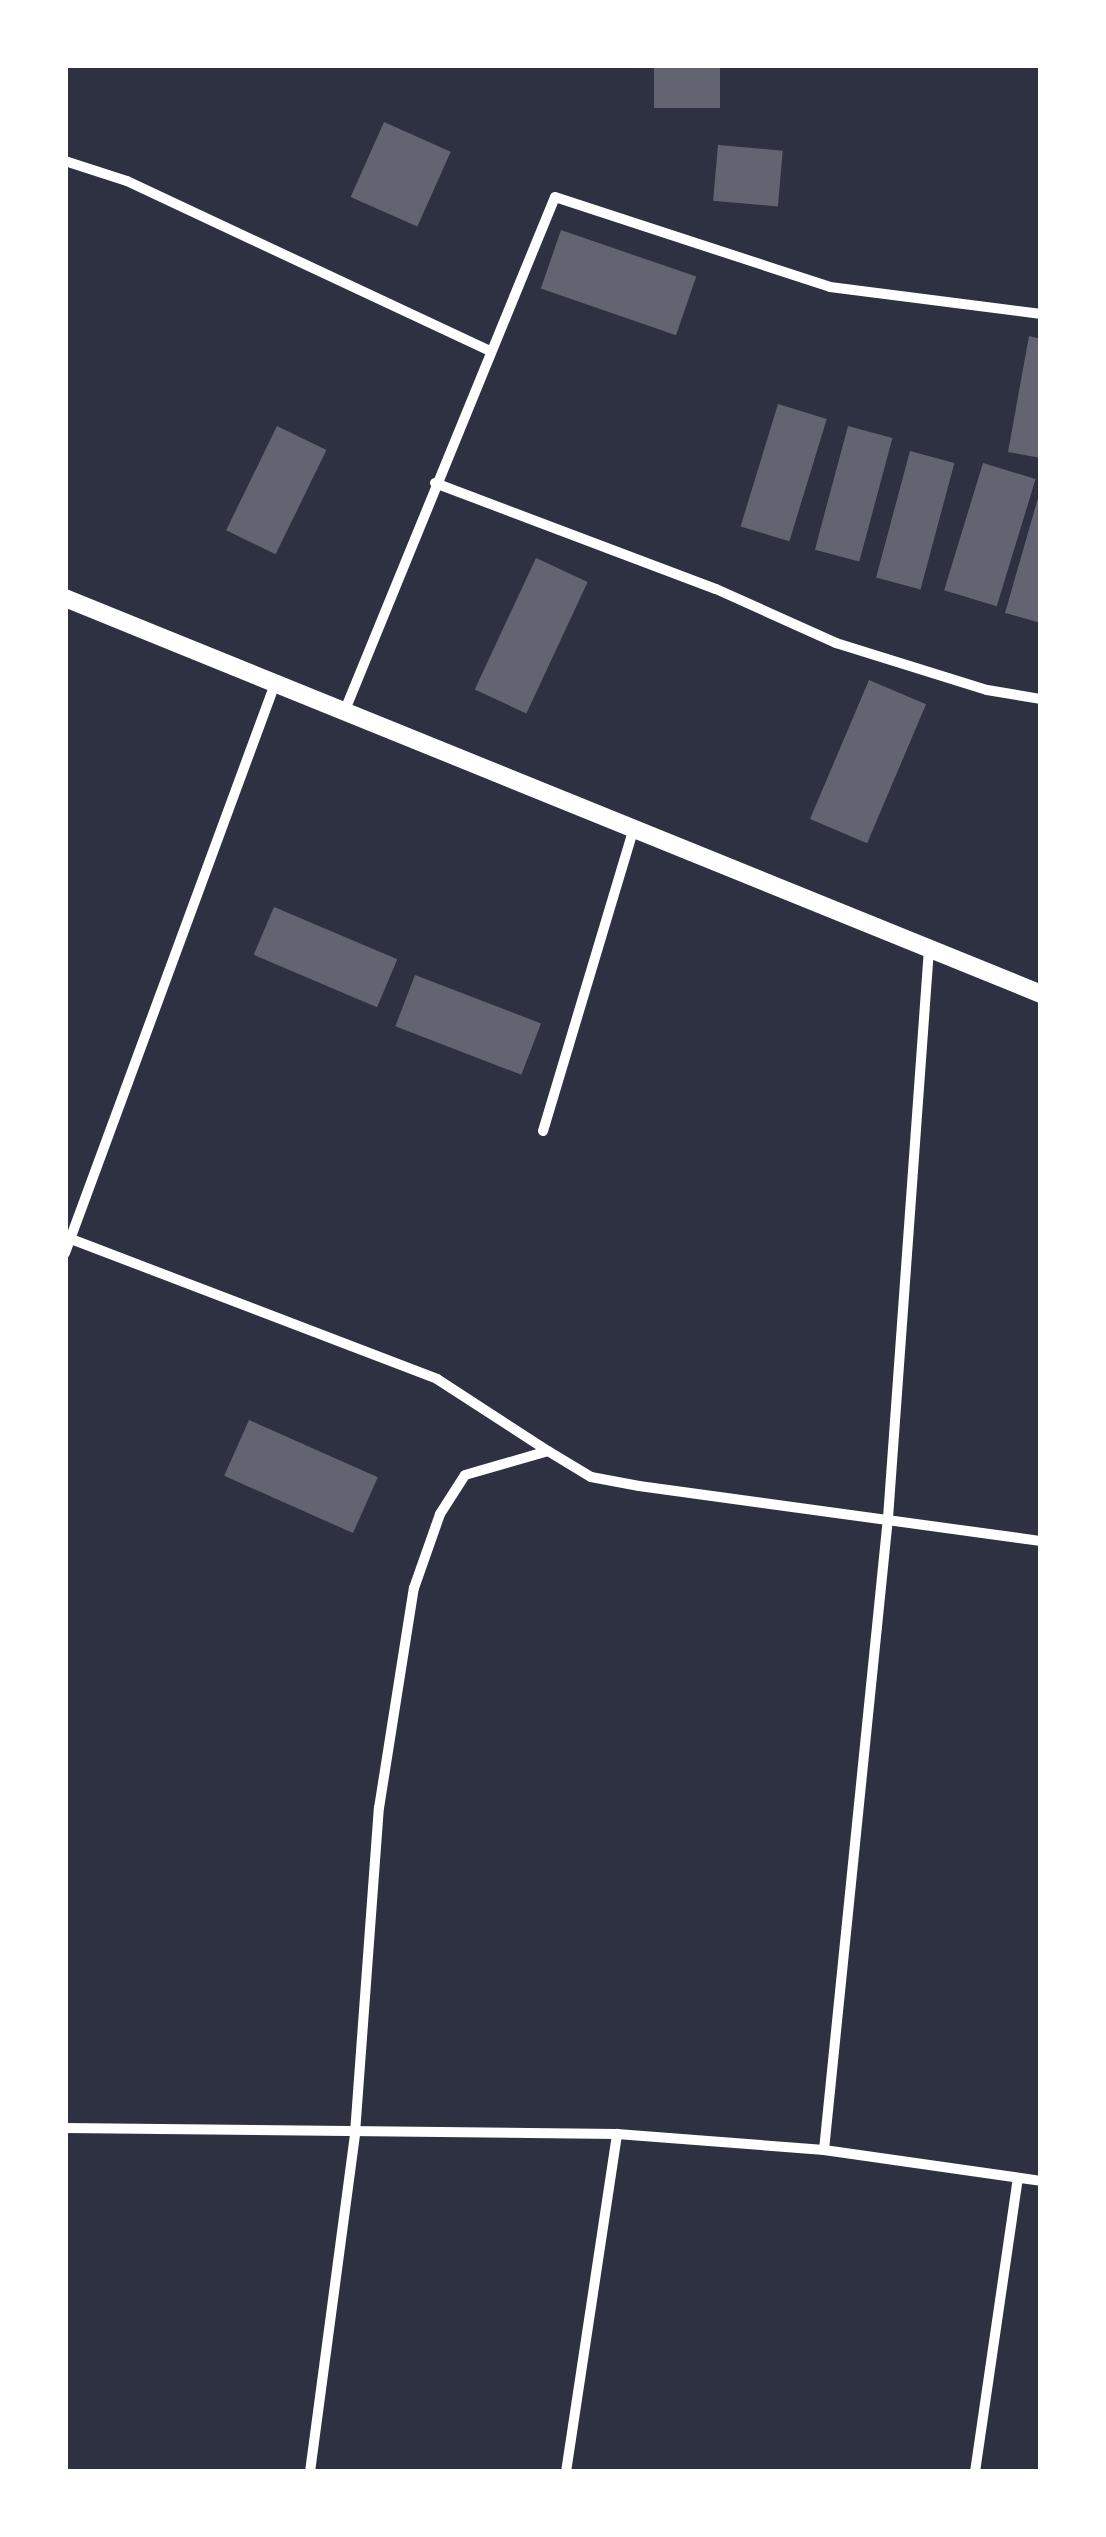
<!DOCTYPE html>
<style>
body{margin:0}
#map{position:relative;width:1106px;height:2537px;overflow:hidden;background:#2d3142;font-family:"DM Sans",sans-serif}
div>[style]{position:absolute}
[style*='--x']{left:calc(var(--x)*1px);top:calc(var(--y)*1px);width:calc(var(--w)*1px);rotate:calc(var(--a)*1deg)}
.building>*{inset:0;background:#626471;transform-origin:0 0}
.minor>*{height:10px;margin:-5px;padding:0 5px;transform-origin:5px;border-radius:5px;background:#fff}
.tertiary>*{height:18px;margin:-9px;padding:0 9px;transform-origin:9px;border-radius:9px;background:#fff}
span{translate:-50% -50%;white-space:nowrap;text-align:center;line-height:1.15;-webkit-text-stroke:9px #fff;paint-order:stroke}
.frame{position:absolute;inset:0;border:68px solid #fff;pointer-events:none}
</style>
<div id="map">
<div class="building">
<div style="left:654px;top:65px;width:66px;height:43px"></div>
<div style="left:384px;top:122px;width:73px;height:82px;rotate:24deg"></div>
<div style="left:718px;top:145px;width:65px;height:56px;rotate:5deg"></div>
<div style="left:561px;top:230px;width:143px;height:62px;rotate:19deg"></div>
<div style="clip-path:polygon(1029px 336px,1041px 339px,1041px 458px,1008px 452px)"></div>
<div style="left:778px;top:404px;width:51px;height:128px;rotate:17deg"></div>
<div style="left:277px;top:426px;width:55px;height:116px;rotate:26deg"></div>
<div style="left:848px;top:426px;width:46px;height:128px;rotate:15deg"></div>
<div style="left:910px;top:451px;width:46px;height:131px;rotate:15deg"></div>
<div style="left:983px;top:463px;width:55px;height:133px;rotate:17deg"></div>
<div style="clip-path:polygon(1040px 491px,1041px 491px,1041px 623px,1005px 613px)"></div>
<div style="left:536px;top:558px;width:57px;height:145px;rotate:25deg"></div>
<div style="left:869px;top:680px;width:62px;height:151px;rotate:23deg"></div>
<div style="left:274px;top:907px;width:134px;height:52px;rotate:23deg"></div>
<div style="left:415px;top:975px;width:135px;height:55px;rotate:21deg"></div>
<div style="left:249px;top:1420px;width:141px;height:61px;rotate:24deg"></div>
</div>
<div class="minor">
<div style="--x:65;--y:161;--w:65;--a:17.9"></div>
<div style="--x:127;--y:181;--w:398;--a:25.1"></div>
<div style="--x:435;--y:483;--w:300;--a:20.7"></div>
<div style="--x:716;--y:589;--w:132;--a:24.2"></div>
<div style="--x:836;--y:643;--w:158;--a:17.3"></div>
<div style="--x:987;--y:690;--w:55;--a:9.5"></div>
<div style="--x:345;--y:710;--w:554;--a:-67.74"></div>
<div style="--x:555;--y:197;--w:289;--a:18.1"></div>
<div style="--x:830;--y:287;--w:213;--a:7.3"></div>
<div style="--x:543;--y:1131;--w:317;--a:-73.3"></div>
<div style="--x:71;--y:1239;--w:392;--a:20.9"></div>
<div style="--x:437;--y:1379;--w:132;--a:33"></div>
<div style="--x:65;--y:1253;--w:610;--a:-69.75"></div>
<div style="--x:65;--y:2128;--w:552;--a:0.62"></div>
<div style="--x:617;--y:2134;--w:208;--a:4.4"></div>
<div style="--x:824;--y:2150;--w:219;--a:8.1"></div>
<div style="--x:824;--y:2150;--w:635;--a:-84.22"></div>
<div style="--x:888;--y:1518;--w:570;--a:-85.88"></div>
<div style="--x:310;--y:2472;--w:342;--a:-82.4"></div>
<div style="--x:355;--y:2133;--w:326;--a:-85.8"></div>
<div style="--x:379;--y:1808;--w:223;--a:-81"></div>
<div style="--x:414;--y:1588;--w:78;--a:-70.6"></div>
<div style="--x:440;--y:1514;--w:46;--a:-57.3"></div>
<div style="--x:465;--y:1475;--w:86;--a:-16.1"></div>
<div style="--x:548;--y:1451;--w:50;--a:31.2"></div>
<div style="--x:591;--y:1477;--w:49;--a:10.6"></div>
<div style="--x:639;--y:1486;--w:406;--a:7.8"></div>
<div style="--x:566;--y:2472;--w:342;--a:-81.4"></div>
<div style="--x:975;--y:2472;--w:296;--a:-81.7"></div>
</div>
<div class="tertiary">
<div style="--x:65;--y:598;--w:1053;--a:22.08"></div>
</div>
<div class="frame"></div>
</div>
